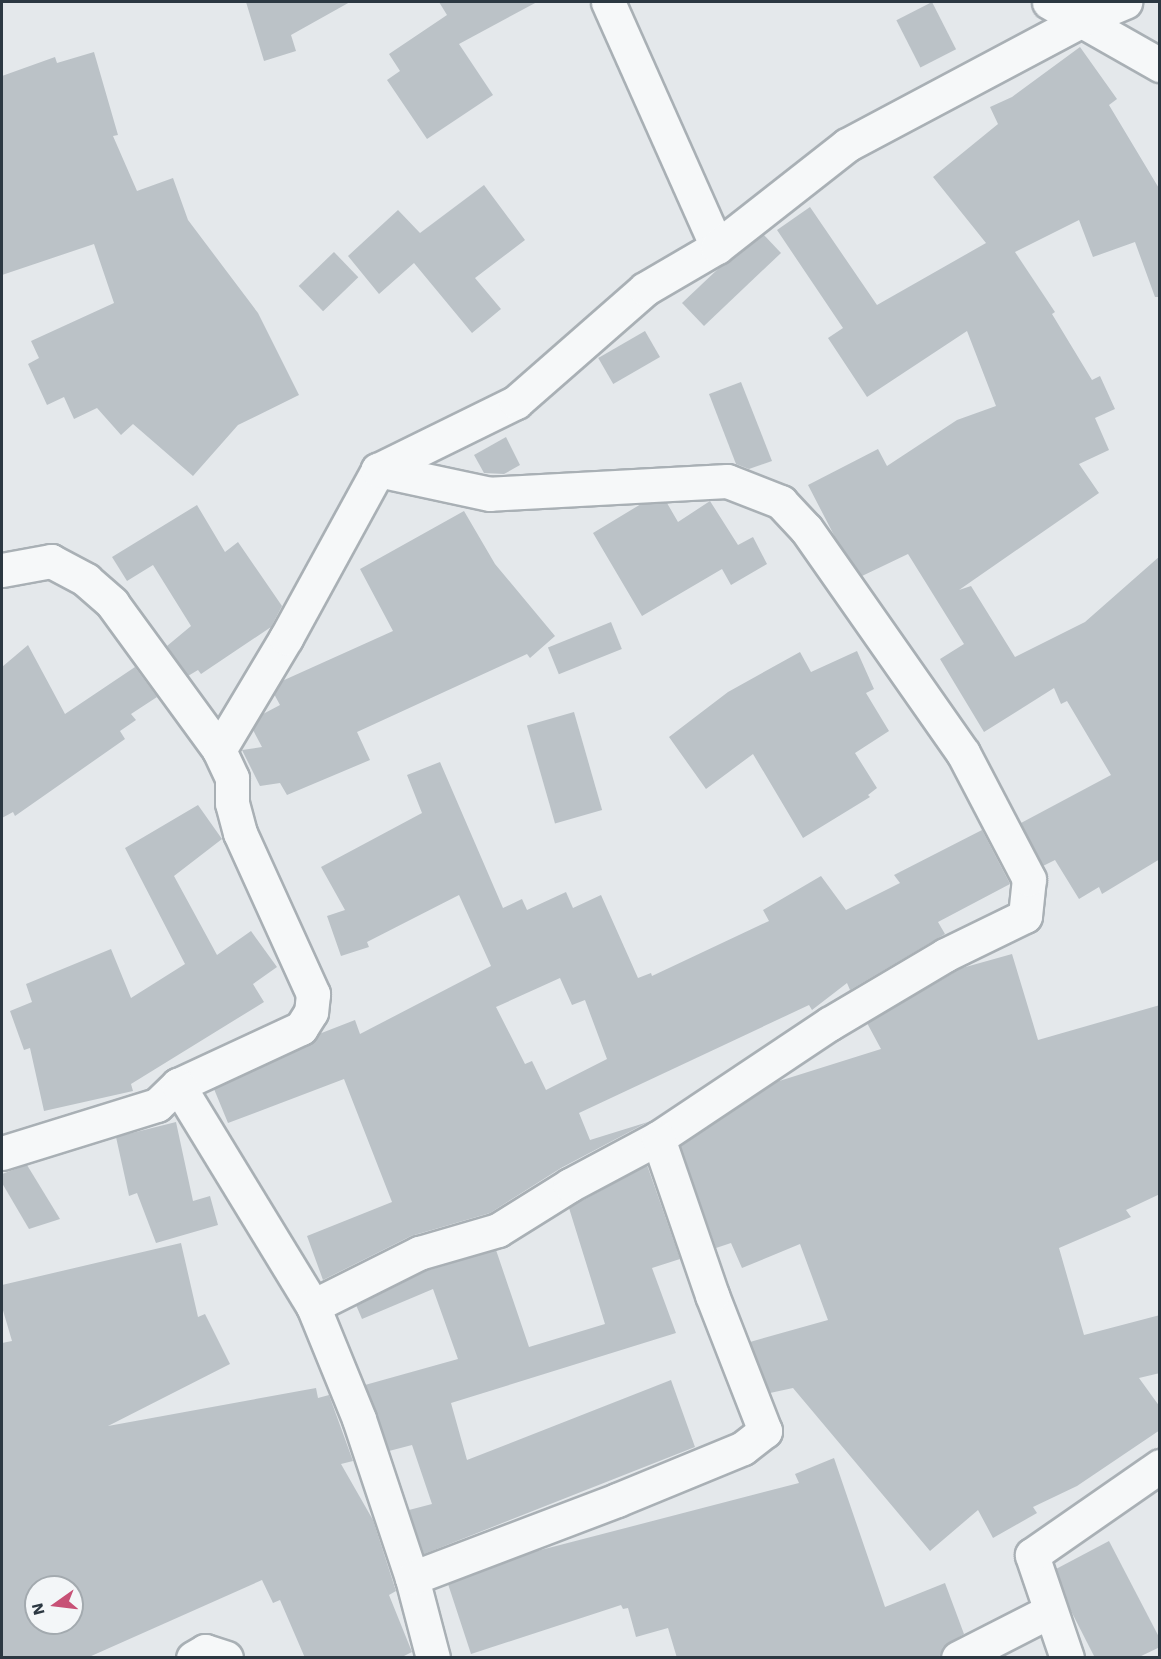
<!DOCTYPE html>
<html>
<head>
<meta charset="utf-8">
<style>
	body { margin:0 }
	#map { position:relative; width:1161px; height:1659px; overflow:hidden; background:#e4e8eb; font-family:"Work Sans",sans-serif }
	div>[style] { position:absolute }
	[style*='--x'] { left:calc(var(--x)*1px); top:calc(var(--y)*1px); width:calc(var(--w)*1px); rotate:calc(var(--a)*1deg) }
	.building>* { inset:0; background:#bbc2c7; transform-origin:0 0 }
	.roads { filter:drop-shadow(2px 0 #a9b0b5) drop-shadow(-2px 0 #a9b0b5) drop-shadow(0 2px #a9b0b5) drop-shadow(0 -2px #a9b0b5) }
	.minor>* { height:33px; margin:-16.5px; padding:0 16.5px; transform-origin:16.5px; border-radius:16.5px; background:#f6f8f9 }
	span { translate:-50% -50%; white-space:nowrap; text-align:center; line-height:1.15; -webkit-text-stroke:4.5px #f3f6f8; paint-order:stroke }
	.frame { position:absolute; inset:0; border:3px solid #2c3842; pointer-events:none }
	.north { position:absolute; left:24px; top:1575px; width:60px; height:60px; box-sizing:border-box; background:#f3f6f8; border:2px solid #a3aaaf; border-radius:50%; rotate:256deg; font-size:16px; font-weight:700; line-height:24px; text-align:center; color:#2c3842 }
	.north::after { content:''; display:block; margin:auto; width:21px; height:27px; background:#c75176; clip-path:polygon(50% 0,100% 100%,50% 72%,0 100%) }
</style>
</head>
<body>
<div id="map">
	<div class="building">
		<div style="clip-path:polygon(246px 2px,350px 2px,291px 35px,296px 51px,264px 61px)"></div>
		<div style="clip-path:polygon(439px 2px,537px 2px,459px 44px,493px 95px,427px 139px,387px 80px,400px 71px,389px 54px,447px 15px)"></div>
		<div style="left:932px;top:2px;width:53px;height:40px;rotate:63deg"></div>
		<div style="clip-path:polygon(1080px 47px,1117px 99px,1109px 105px,1160px 190px,1160px 297px,1155px 297px,1135px 242px,1093px 257px,1079px 220px,1015px 252px,1055px 312px,1052px 314px,1092px 380px,1100px 376px,1115px 409px,1095px 418px,1109px 450px,1079px 464px,1099px 493px,959px 590px,971px 586px,1015px 657px,1085px 622px,1160px 556px,1160px 859px,1102px 894px,1099px 887px,1079px 899px,1055px 860px,1043px 866px,1021px 823px,1111px 775px,1067px 701px,1061px 704px,1054px 688px,984px 732px,940px 659px,964px 644px,908px 554px,862px 576px,836px 539px,808px 485px,878px 449px,887px 466px,957px 420px,996px 406px,967px 331px,867px 397px,828px 338px,843px 328px,777px 230px,810px 207px,877px 305px,986px 243px,933px 177px,998px 124px,990px 107px,1012px 97px)"></div>
		<div style="clip-path:polygon(94px 52px,118px 135px,113px 136px,137px 191px,173px 178px,188px 220px,258px 313px,299px 395px,238px 425px,193px 476px,133px 424px,121px 435px,97px 408px,74px 419px,64px 397px,47px 405px,28px 364px,39px 358px,31px 341px,114px 303px,94px 244px,2px 275px,2px 76px,55px 57px,57px 63px)"></div>
		<div style="clip-path:polygon(484px 185px,525px 240px,475px 278px,501px 309px,472px 333px,414px 263px,379px 294px,348px 256px,398px 210px,420px 233px)"></div>
		<div style="clip-path:polygon(763px 234px,781px 253px,704px 326px,682px 303px,719px 268px)"></div>
		<div style="left:334px;top:252px;width:35px;height:49px;rotate:46deg"></div>
		<div style="left:645px;top:331px;width:30px;height:54px;rotate:60deg"></div>
		<div style="clip-path:polygon(741px 382px,772px 461px,749px 469px,736px 464px,709px 394px)"></div>
		<div style="clip-path:polygon(506px 437px,520px 465px,504px 474px,484px 473px,474px 455px)"></div>
		<div style="clip-path:polygon(710px 501px,738px 545px,753px 537px,767px 564px,731px 585px,722px 569px,642px 616px,593px 533px,641px 504px,667px 503px,678px 522px)"></div>
		<div style="clip-path:polygon(197px 505px,225px 552px,238px 542px,282px 606px,271px 627px,201px 674px,198px 670px,188px 676px,167px 646px,191px 626px,153px 565px,127px 581px,112px 557px)"></div>
		<div style="clip-path:polygon(464px 511px,495px 564px,555px 636px,530px 658px,527px 654px,357px 732px,370px 760px,287px 795px,280px 783px,260px 786px,242px 750px,262px 747px,253px 730px,263px 714px,280px 705px,274px 694px,282px 681px,393px 631px,360px 569px)"></div>
		<div style="left:611px;top:622px;width:29px;height:68px;rotate:68deg"></div>
		<div style="clip-path:polygon(28px 645px,65px 714px,135px 667px,157px 697px,131px 714px,136px 720px,120px 731px,125px 739px,15px 816px,13px 812px,2px 818px,2px 667px)"></div>
		<div style="clip-path:polygon(857px 651px,874px 689px,866px 693px,889px 731px,855px 753px,877px 788px,868px 795px,870px 797px,803px 838px,753px 754px,706px 789px,669px 737px,728px 692px,800px 652px,811px 672px)"></div>
		<div style="left:574px;top:712px;width:102px;height:49px;rotate:74deg"></div>
		<div style="clip-path:polygon(evenodd,440px 762px,503px 908px,522px 899px,527px 910px,566px 892px,573px 908px,601px 895px,638px 978px,651px 973px,652px 976px,769px 921px,763px 910px,821px 876px,846px 910px,900px 883px,894px 875px,982px 830px,1010px 884px,938px 922px,945px 934px,850px 990px,847px 983px,812px 1010px,809px 1005px,579px 1113px,590px 1140px,648px 1122px,561px 1168px,490px 1213px,411px 1236px,323px 1280px,307px 1236px,392px 1202px,344px 1079px,228px 1123px,214px 1089px,309px 1045px,319px 1034px,355px 1020px,360px 1034px,491px 966px,459px 895px,367px 942px,369px 947px,341px 956px,327px 916px,345px 910px,321px 867px,422px 813px,407px 775px,440px 762px,560px 978px,572px 1005px,585px 1000px,607px 1059px,546px 1090px,532px 1061px,525px 1064px,496px 1007px,560px 978px)"></div>
		<div style="clip-path:polygon(198px 805px,222px 839px,174px 876px,217px 955px,251px 931px,277px 967px,253px 984px,264px 1002px,131px 1084px,133px 1091px,44px 1111px,30px 1048px,24px 1050px,10px 1011px,32px 1002px,26px 984px,111px 949px,131px 998px,185px 964px,125px 848px)"></div>
		<div style="clip-path:polygon(1012px 954px,1038px 1040px,1160px 1005px,1160px 1194px,1126px 1210px,1131px 1217px,1059px 1248px,1084px 1335px,1160px 1315px,1160px 1373px,1139px 1378px,1160px 1407px,1160px 1430px,1077px 1486px,1033px 1507px,1037px 1513px,993px 1538px,978px 1510px,930px 1551px,793px 1388px,770px 1393px,750px 1342px,828px 1320px,800px 1244px,742px 1268px,731px 1243px,716px 1248px,680px 1146px,776px 1082px,881px 1049px,867px 1023px,962px 968px)"></div>
		<div style="clip-path:polygon(176px 1122px,193px 1201px,210px 1196px,218px 1225px,156px 1243px,137px 1193px,129px 1196px,116px 1137px)"></div>
		<div style="clip-path:polygon(27px 1165px,60px 1219px,29px 1229px,2px 1183px,2px 1174px)"></div>
		<div style="clip-path:polygon(647px 1165px,680px 1259px,652px 1268px,676px 1333px,451px 1403px,467px 1460px,671px 1380px,695px 1447px,424px 1554px,409px 1510px,432px 1504px,412px 1445px,389px 1451px,365px 1385px,458px 1359px,433px 1289px,362px 1319px,356px 1305px,426px 1271px,496px 1250px,529px 1347px,605px 1324px,569px 1208px)"></div>
		<div style="clip-path:polygon(evenodd,181px 1243px,198px 1317px,205px 1314px,230px 1364px,108px 1426px,316px 1388px,318px 1398px,329px 1395px,353px 1461px,341px 1464px,373px 1520px,396px 1591px,389px 1595px,412px 1652px,400px 1658px,305px 1658px,280px 1600px,273px 1603px,262px 1580px,89px 1657px,2px 1658px,2px 1343px,12px 1341px,2px 1307px,2px 1285px,181px 1243px,36px 1587px,72px 1587px,72px 1623px,36px 1623px,36px 1587px)"></div>
		<div style="clip-path:polygon(834px 1458px,885px 1607px,945px 1583px,964px 1634px,943px 1647px,939px 1658px,677px 1658px,668px 1628px,636px 1637px,628px 1608px,623px 1609px,621px 1605px,471px 1654px,448px 1584px,533px 1552px,799px 1483px,795px 1474px)"></div>
		<div style="clip-path:polygon(1109px 1541px,1160px 1639px,1160px 1647px,1137px 1658px,1095px 1658px,1069px 1607px,1056px 1569px)"></div>
	</div>
	<div class="roads">
		<div class="minor">
			<div style="--x:608;--y:2;--w:268;--a:66"></div>
			<div style="--x:1049;--y:2;--w:128;--a:29.6"></div>
			<div style="--x:2;--y:570;--w:50;--a:-10.4"></div>
			<div style="--x:51;--y:561;--w:40;--a:28"></div>
			<div style="--x:86;--y:580;--w:35;--a:41"></div>
			<div style="--x:112;--y:603;--w:182;--a:53.9"></div>
			<div style="--x:219;--y:750;--w:31;--a:65"></div>
			<div style="--x:232;--y:778;--w:25;--a:90"></div>
			<div style="--x:232;--y:803;--w:31;--a:75"></div>
			<div style="--x:240;--y:833;--w:177;--a:65.6"></div>
			<div style="--x:313;--y:994;--w:18;--a:96"></div>
			<div style="--x:311;--y:1012;--w:19;--a:122"></div>
			<div style="--x:301;--y:1028;--w:136;--a:155.1"></div>
			<div style="--x:219;--y:750;--w:131;--a:-59.1"></div>
			<div style="--x:286;--y:638;--w:192;--a:-61.3"></div>
			<div style="--x:378;--y:470;--w:154;--a:-26.2"></div>
			<div style="--x:516;--y:402;--w:171;--a:-41.2"></div>
			<div style="--x:645;--y:289;--w:83;--a:-30.3"></div>
			<div style="--x:717;--y:247;--w:165;--a:-38.1"></div>
			<div style="--x:847;--y:145;--w:266;--a:-28"></div>
			<div style="--x:1082;--y:20;--w:47;--a:-22.7"></div>
			<div style="--x:2;--y:1153;--w:162;--a:-17.2"></div>
			<div style="--x:157;--y:1105;--w:29;--a:-44"></div>
			<div style="--x:178;--y:1085;--w:259;--a:58.6"></div>
			<div style="--x:313;--y:1306;--w:122;--a:67.8"></div>
			<div style="--x:359;--y:1419;--w:168;--a:71.6"></div>
			<div style="--x:412;--y:1578;--w:83;--a:75.3"></div>
			<div style="--x:313;--y:1306;--w:119;--a:-26.6"></div>
			<div style="--x:419;--y:1253;--w:82;--a:-16.2"></div>
			<div style="--x:498;--y:1230;--w:85;--a:-32"></div>
			<div style="--x:570;--y:1185;--w:100;--a:-28.1"></div>
			<div style="--x:658;--y:1138;--w:206;--a:-33.7"></div>
			<div style="--x:829;--y:1024;--w:135;--a:-30.7"></div>
			<div style="--x:945;--y:955;--w:89;--a:-26"></div>
			<div style="--x:1025;--y:916;--w:37;--a:-84"></div>
			<div style="--x:1029;--y:879;--w:142;--a:-117.6"></div>
			<div style="--x:963;--y:753;--w:274;--a:-125"></div>
			<div style="--x:806;--y:529;--w:37;--a:-133"></div>
			<div style="--x:781;--y:502;--w:58;--a:-158.7"></div>
			<div style="--x:727;--y:481;--w:237;--a:176.9"></div>
			<div style="--x:490;--y:494;--w:115;--a:-167.9"></div>
			<div style="--x:412;--y:1578;--w:219;--a:-20.8"></div>
			<div style="--x:617;--y:1500;--w:136;--a:-22.4"></div>
			<div style="--x:743;--y:1448;--w:28;--a:-38"></div>
			<div style="--x:765;--y:1431;--w:146;--a:-111.3"></div>
			<div style="--x:712;--y:1295;--w:166;--a:-109"></div>
			<div style="--x:193;--y:1658;--w:14;--a:-30"></div>
			<div style="--x:205;--y:1651;--w:22;--a:18"></div>
			<div style="--x:958;--y:1658;--w:103;--a:-27.1"></div>
			<div style="--x:1067;--y:1658;--w:109;--a:-108.8"></div>
			<div style="--x:1032;--y:1555;--w:156;--a:-34.8"></div>
		</div>
	</div>
	<div class="frame"></div>
	<div class="north">N</div>
</div>
</body>
</html>
